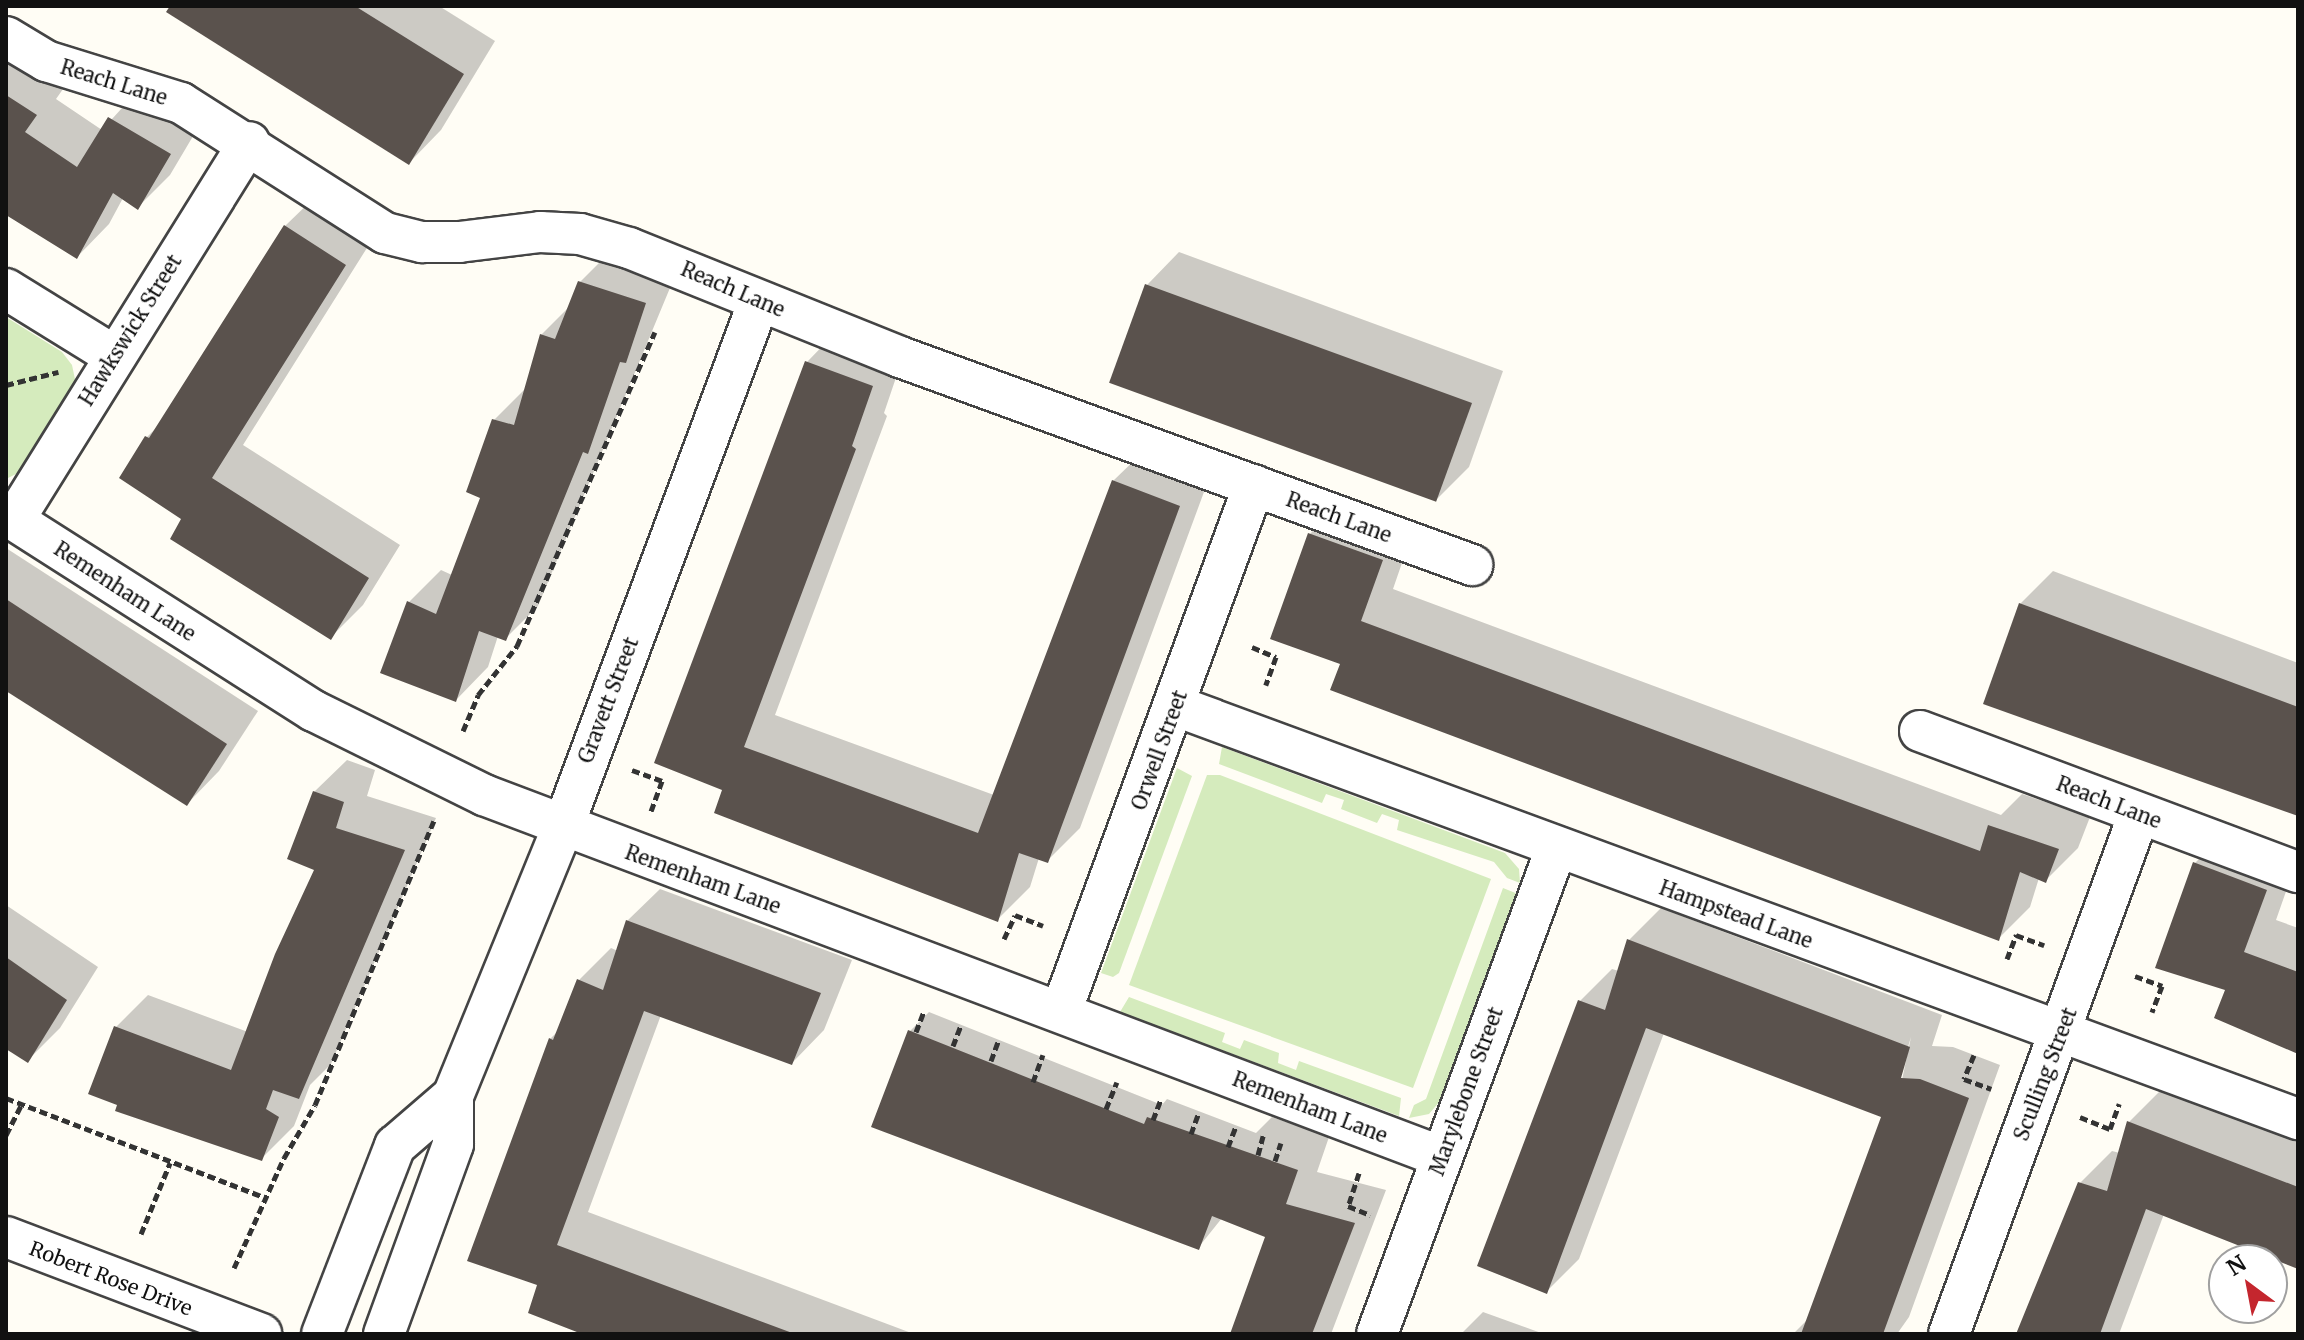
<!DOCTYPE html>
<html>
<head>
<meta charset="utf-8">
<style>
	body { margin:0 }
	#map { position:relative; width:2304px; height:1340px; overflow:hidden; background:#fffdf5; font-family:Merriweather,serif }
	div>[style] { position:absolute }
	[style*='--x'] { left:calc(var(--x)*1px); top:calc(var(--y)*1px); width:calc(var(--w)*1px); rotate:calc(var(--a)*1deg) }
	.green>* { inset:0; background:#d5ebbd }
	.shadow>* { inset:0; background:#0003 }
	.building>* { inset:0; background:#5a524d; transform-origin:0 0 }
	.path>* { height:5px; margin-top:-2.5px; transform-origin:0; background:repeating-linear-gradient(90deg,#333 0 8px,transparent 0 12px) }
	.roads { filter:drop-shadow(2px 0 #444) drop-shadow(-2px 0 #444) drop-shadow(0 2px #444) drop-shadow(0 -2px #444) }
	.minor>* { height:40px; margin:-20px; padding:0 20px; transform-origin:20px; border-radius:20px; background:#fff }
	span { translate:-50% -50%; white-space:nowrap; text-align:center; line-height:1.15; -webkit-text-stroke:8px #fff; paint-order:stroke }
	.street-label { font-size:20px; color:#111 }
	.frame { position:absolute; inset:0; border:8px solid #111; pointer-events:none }
	.north { position:absolute; left:2208px; top:1244px; width:80px; height:80px; box-sizing:border-box; background:#fff; border:2px solid #a0a0a0; border-radius:50%; rotate:328deg; font-size:22px; font-weight:700; line-height:32px; text-align:center; color:#111 }
	.north::after { content:''; display:block; margin:auto; width:28px; height:36px; background:#c4262e; clip-path:polygon(50% 0,100% 100%,50% 72%,0 100%) }
</style>
</head>
<body>
<div id="map">
	<div class="green">
		<div style="clip-path:polygon(6px 317px,62px 352px,72px 365px,76px 384px,18px 473px,6px 479px)"></div>
		<div style="clip-path:polygon(1222px 747px,1505px 853px,1519px 869px,1520px 883px,1507px 878px,1494px 862px,1397px 830px,1399px 820px,1382px 814px,1377px 823px,1341px 809px,1344px 800px,1326px 794px,1322px 803px,1219px 764px)"></div>
		<div style="clip-path:polygon(1177px 768px,1192px 776px,1119px 973px,1113px 977px,1101px 973px)"></div>
		<div style="clip-path:polygon(1207px 775px,1220px 775px,1491px 879px,1413px 1088px,1129px 985px)"></div>
		<div style="clip-path:polygon(1503px 888px,1518px 894px,1440px 1101px,1429px 1114px,1409px 1118px,1414px 1105px,1426px 1099px)"></div>
		<div style="clip-path:polygon(1129px 997px,1225px 1033px,1222px 1042px,1240px 1049px,1244px 1040px,1279px 1053px,1278px 1063px,1296px 1070px,1299px 1061px,1401px 1098px,1399px 1116px,1120px 1012px)"></div>
	</div>
	<div class="shadow">
		<div style="clip-path:polygon(172px 6px,439px 6px,495px 41px,441px 130px,409px 163px)"></div>
		<div style="clip-path:polygon(6px 42px,68px 82px,56px 99px,102px 130px,142px 86px,202px 121px,170px 175px,138px 207px,123px 198px,109px 224px,77px 257px,6px 211px)"></div>
		<div style="clip-path:polygon(318px 194px,377px 232px,243px 445px,400px 545px,363px 605px,330px 638px,184px 519px,147px 437px,162px 422px,285px 226px)"></div>
		<div style="clip-path:polygon(612px 250px,677px 271px,538px 606px,506px 638px,498px 636px,488px 667px,456px 700px,409px 602px,441px 570px,452px 575px,482px 497px,494px 420px,527px 387px,541px 335px,570px 306px,580px 282px)"></div>
		<div style="clip-path:polygon(1179px 252px,1503px 371px,1469px 467px,1436px 500px,1147px 285px)"></div>
		<div style="clip-path:polygon(839px 329px,904px 354px,884px 413px,887px 416px,775px 715px,994px 795px,1113px 481px,1146px 449px,1211px 473px,1080px 828px,1047px 861px,1039px 858px,1030px 887px,997px 920px,725px 789px,807px 362px)"></div>
		<div style="clip-path:polygon(1342px 501px,1414px 528px,1393px 589px,2001px 815px,2022px 794px,2090px 817px,2078px 848px,2046px 880px,2039px 878px,2030px 907px,1998px 939px,1333px 689px,1343px 663px,1272px 638px,1310px 534px)"></div>
		<div style="clip-path:polygon(6px 548px,258px 711px,219px 771px,187px 804px,6px 688px)"></div>
		<div style="clip-path:polygon(2053px 571px,2298px 663px,2298px 814px,2020px 604px)"></div>
		<div style="clip-path:polygon(347px 760px,375px 770px,367px 796px,436px 818px,331px 1064px,310px 1085px,294px 1126px,262px 1158px,115px 1028px,148px 995px,248px 1032px,317px 869px,314px 792px)"></div>
		<div style="clip-path:polygon(2227px 831px,2298px 857px,2276px 920px,2298px 928px,2298px 1048px,2228px 989px,2195px 863px)"></div>
		<div style="clip-path:polygon(660px 889px,852px 960px,824px 1030px,792px 1063px,661px 1015px,588px 1212px,914px 1334px,588px 1334px,540px 1284px,469px 1259px,550px 1039px,559px 1030px,578px 981px,611px 948px,618px 951px,627px 921px)"></div>
		<div style="clip-path:polygon(6px 905px,98px 967px,60px 1028px,28px 1060px,6px 1046px)"></div>
		<div style="clip-path:polygon(evenodd,1661px 908px,1942px 1015px,1932px 1046px,1953px 1047px,2000px 1065px,1909px 1317px,1897px 1334px,1793px 1334px,1808px 1319px,1883px 1115px,1664px 1033px,1579px 1259px,1546px 1292px,1580px 1001px,1612px 969px,1619px 971px,1629px 940px,1661px 908px,1911px 1037px,1902px 1080px,1898px 1080px,1911px 1037px)"></div>
		<div style="clip-path:polygon(929px 1012px,1162px 1105px,1167px 1099px,1256px 1133px,1272px 1117px,1329px 1137px,1317px 1172px,1386px 1190px,1331px 1334px,1232px 1334px,1268px 1236px,1222px 1218px,1198px 1248px,874px 1125px,910px 1031px)"></div>
		<div style="clip-path:polygon(2161px 1090px,2298px 1142px,2298px 1267px,2164px 1214px,2119px 1334px,2020px 1334px,2080px 1183px,2112px 1151px,2120px 1153px,2129px 1122px)"></div>
		<div style="clip-path:polygon(1483px 1312px,1544px 1334px,1461px 1334px)"></div>
	</div>
	<div class="building">
		<div style="clip-path:polygon(170px 6px,355px 6px,464px 74px,409px 165px,166px 12px)"></div>
		<div style="clip-path:polygon(6px 95px,37px 115px,25px 132px,77px 167px,108px 117px,171px 154px,138px 210px,113px 193px,77px 259px,6px 215px)"></div>
		<div style="clip-path:polygon(284px 225px,346px 265px,212px 478px,369px 578px,331px 640px,170px 539px,181px 519px,119px 478px,145px 436px,149px 438px)"></div>
		<div style="clip-path:polygon(578px 281px,646px 303px,626px 363px,620px 362px,588px 454px,583px 452px,506px 641px,479px 631px,456px 702px,380px 673px,407px 601px,436px 614px,480px 498px,466px 492px,492px 419px,514px 425px,540px 334px,555px 339px)"></div>
		<div style="left:1145px;top:284px;width:348px;height:105px;rotate:20deg"></div>
		<div style="clip-path:polygon(805px 361px,873px 386px,852px 446px,856px 449px,744px 747px,978px 833px,1112px 480px,1180px 506px,1048px 863px,1019px 853px,998px 922px,714px 813px,722px 790px,654px 763px)"></div>
		<div style="clip-path:polygon(1308px 533px,1383px 560px,1361px 621px,1980px 851px,1988px 825px,2059px 849px,2046px 883px,2020px 872px,1999px 941px,1330px 690px,1340px 664px,1270px 639px)"></div>
		<div style="clip-path:polygon(6px 599px,227px 744px,187px 806px,6px 691px)"></div>
		<div style="clip-path:polygon(2019px 603px,2298px 707px,2298px 816px,1983px 704px)"></div>
		<div style="clip-path:polygon(313px 791px,344px 802px,336px 828px,405px 850px,299px 1099px,273px 1090px,266px 1109px,279px 1117px,262px 1161px,115px 1111px,117px 1105px,88px 1094px,114px 1026px,231px 1070px,275px 954px,314px 870px,287px 859px)"></div>
		<div style="clip-path:polygon(2193px 862px,2267px 890px,2244px 952px,2298px 972px,2298px 1054px,2214px 1018px,2225px 990px,2155px 968px)"></div>
		<div style="clip-path:polygon(626px 920px,821px 993px,792px 1065px,644px 1011px,557px 1245px,795px 1334px,582px 1334px,528px 1313px,537px 1285px,467px 1261px,549px 1038px,553px 1040px,577px 979px,603px 990px)"></div>
		<div style="clip-path:polygon(1627px 939px,1910px 1047px,1901px 1078px,1920px 1079px,1969px 1098px,1883px 1334px,1801px 1334px,1881px 1117px,1646px 1028px,1547px 1294px,1477px 1266px,1578px 1000px,1605px 1010px)"></div>
		<div style="clip-path:polygon(6px 957px,67px 1000px,28px 1063px,6px 1049px)"></div>
		<div style="clip-path:polygon(908px 1030px,1144px 1124px,1147px 1117px,1298px 1170px,1286px 1204px,1355px 1223px,1312px 1334px,1230px 1334px,1265px 1237px,1212px 1216px,1199px 1250px,871px 1127px)"></div>
		<div style="clip-path:polygon(2127px 1121px,2298px 1187px,2298px 1269px,2146px 1209px,2100px 1334px,2016px 1334px,2078px 1182px,2107px 1191px)"></div>
	</div>
	<div class="path">
		<div style="--x:6;--y:385;--w:54;--a:-14"></div>
		<div style="--x:1252;--y:647;--w:26;--a:23"></div>
		<div style="--x:1276;--y:657;--w:30;--a:110"></div>
		<div style="--x:463;--y:731;--w:39;--a:-67"></div>
		<div style="--x:478;--y:695;--w:63;--a:-51.5"></div>
		<div style="--x:517;--y:646;--w:343;--a:-66.3"></div>
		<div style="--x:632;--y:770;--w:32;--a:20"></div>
		<div style="--x:662;--y:781;--w:32;--a:110"></div>
		<div style="--x:1004;--y:939;--w:26;--a:-65"></div>
		<div style="--x:1015;--y:915;--w:30;--a:21"></div>
		<div style="--x:2007;--y:959;--w:26;--a:-69"></div>
		<div style="--x:2016;--y:935;--w:30;--a:20"></div>
		<div style="--x:2135;--y:976;--w:29;--a:20"></div>
		<div style="--x:2162;--y:986;--w:28;--a:111"></div>
		<div style="--x:916;--y:1032;--w:22;--a:-69"></div>
		<div style="--x:953;--y:1046;--w:22;--a:-69"></div>
		<div style="--x:1974;--y:1055;--w:26;--a:113"></div>
		<div style="--x:1964;--y:1079;--w:29;--a:20"></div>
		<div style="--x:991;--y:1061;--w:23;--a:-70"></div>
		<div style="--x:1033;--y:1082;--w:29;--a:-70"></div>
		<div style="--x:6;--y:1098;--w:279;--a:21"></div>
		<div style="--x:1106;--y:1109;--w:29;--a:-68"></div>
		<div style="--x:2080;--y:1117;--w:32;--a:22"></div>
		<div style="--x:2110;--y:1129;--w:27;--a:-70"></div>
		<div style="--x:1153;--y:1120;--w:22;--a:-69"></div>
		<div style="--x:1191;--y:1134;--w:23;--a:-70"></div>
		<div style="--x:6;--y:1135;--w:33;--a:-63"></div>
		<div style="--x:1228;--y:1147;--w:22;--a:-69"></div>
		<div style="--x:1258;--y:1155;--w:20;--a:-75"></div>
		<div style="--x:1275;--y:1161;--w:19;--a:-72"></div>
		<div style="--x:1359;--y:1173;--w:35;--a:108"></div>
		<div style="--x:1348;--y:1206;--w:24;--a:22"></div>
		<div style="--x:141;--y:1234;--w:77;--a:-67.8"></div>
		<div style="--x:234;--y:1268;--w:121;--a:-65.6"></div>
		<div style="--x:284;--y:1158;--w:61;--a:-59.7"></div>
		<div style="--x:315;--y:1105;--w:308;--a:-67.3"></div>
	</div>
	<div class="roads">
		<div class="minor">
			<div style="--x:6;--y:37;--w:47;--a:31"></div>
			<div style="--x:46;--y:61;--w:141;--a:17.3"></div>
			<div style="--x:181;--y:103;--w:242;--a:32.5"></div>
			<div style="--x:385;--y:233;--w:38;--a:14"></div>
			<div style="--x:422;--y:242;--w:37;--a:0"></div>
			<div style="--x:459;--y:242;--w:82;--a:-7"></div>
			<div style="--x:540;--y:232;--w:40;--a:2.9"></div>
			<div style="--x:580;--y:234;--w:51;--a:15.9"></div>
			<div style="--x:629;--y:248;--w:292;--a:21.9"></div>
			<div style="--x:900;--y:357;--w:609;--a:19.98"></div>
			<div style="--x:6;--y:289;--w:126;--a:31.7"></div>
			<div style="--x:6;--y:515;--w:365;--a:32.5"></div>
			<div style="--x:314;--y:711;--w:190;--a:26.3"></div>
			<div style="--x:484;--y:795;--w:1024;--a:20.7"></div>
			<div style="--x:14;--y:520;--w:445;--a:-58.1"></div>
			<div style="--x:1176;--y:706;--w:1196;--a:20.21"></div>
			<div style="--x:1920;--y:731;--w:403;--a:20.5"></div>
			<div style="--x:1061;--y:1012;--w:561;--a:-69.89"></div>
			<div style="--x:6;--y:1237;--w:273;--a:20.8"></div>
			<div style="--x:322;--y:1334;--w:202;--a:-68.8"></div>
			<div style="--x:395;--y:1146;--w:77;--a:-40.8"></div>
			<div style="--x:384;--y:1334;--w:202;--a:-70"></div>
			<div style="--x:453;--y:1144;--w:48;--a:-90"></div>
			<div style="--x:453;--y:1096;--w:291;--a:-67.8"></div>
			<div style="--x:563;--y:827;--w:561;--a:-69.56"></div>
			<div style="--x:1377;--y:1334;--w:517;--a:-69.74"></div>
			<div style="--x:1949;--y:1334;--w:554;--a:-69.93"></div>
		</div>
	</div>
	<div class="street-label">
		<span style="left:114px;top:82px;rotate:17deg">Reach Lane</span>
		<span style="left:733px;top:289px;rotate:23deg">Reach Lane</span>
		<span style="left:130px;top:330px;rotate:-58deg">Hawkswick Street</span>
		<span style="left:1339px;top:517px;rotate:20deg">Reach Lane</span>
		<span style="left:125px;top:591px;rotate:33deg">Remenham Lane</span>
		<span style="left:608px;top:700px;rotate:-69deg">Gravett Street</span>
		<span style="left:1159px;top:750px;rotate:-70deg">Orwell Street</span>
		<span style="left:2109px;top:802px;rotate:21deg">Reach Lane</span>
		<span style="left:703px;top:879px;rotate:20deg">Remenham Lane</span>
		<span style="left:1736px;top:914px;rotate:20deg">Hampstead Lane</span>
		<span style="left:2045px;top:1074px;rotate:-69deg">Sculling Street</span>
		<span style="left:1466px;top:1091px;rotate:-70deg">Marylebone Street</span>
		<span style="left:1310px;top:1107px;rotate:21deg">Remenham Lane</span>
		<span style="left:111px;top:1278px;rotate:21deg">Robert Rose Drive</span>
	</div>
	<div class="frame"></div>
	<div class="north">N</div>
</div>
</body>
</html>
